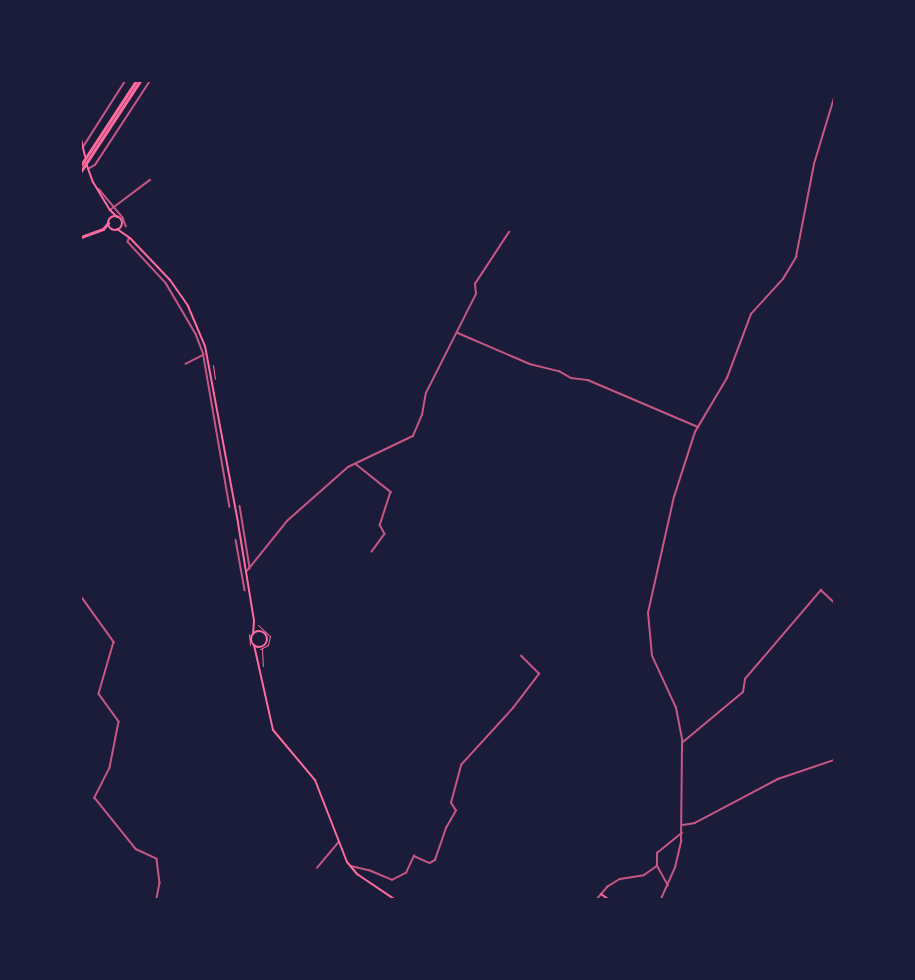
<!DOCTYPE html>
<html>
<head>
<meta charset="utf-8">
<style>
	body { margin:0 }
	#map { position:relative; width:915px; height:980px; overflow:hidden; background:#1b1b3a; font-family:"PT Sans Narrow",sans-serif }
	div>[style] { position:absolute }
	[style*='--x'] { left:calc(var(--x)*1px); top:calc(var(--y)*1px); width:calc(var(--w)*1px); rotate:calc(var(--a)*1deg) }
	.path>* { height:1px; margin:-0.5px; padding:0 0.5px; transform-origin:0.5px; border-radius:0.5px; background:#ff6b9d }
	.minor>* { height:1.5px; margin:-0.75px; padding:0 0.75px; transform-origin:0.75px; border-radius:0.75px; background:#c65784 }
	.tertiary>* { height:1.5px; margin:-0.75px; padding:0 0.75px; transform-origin:0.75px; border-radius:0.75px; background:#c65784 }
	.secondary>* { height:2px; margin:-1px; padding:0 1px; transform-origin:1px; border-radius:1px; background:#ff6b9d }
	.secondary>.ring { margin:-1px; padding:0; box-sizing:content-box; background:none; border:2px solid #ff6b9d; border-radius:50% }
	.trunk>* { height:3px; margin:-1.5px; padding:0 1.5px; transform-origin:1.5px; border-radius:1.5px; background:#ff6b9d }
	span { translate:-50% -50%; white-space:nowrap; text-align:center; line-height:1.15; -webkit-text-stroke:6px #1b1b3a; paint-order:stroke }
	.frame { position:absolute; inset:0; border:82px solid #1b1b3a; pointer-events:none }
</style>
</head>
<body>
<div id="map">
	<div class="path">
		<div style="--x:213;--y:365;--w:14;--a:82"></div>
		<div style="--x:258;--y:625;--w:16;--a:43"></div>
		<div style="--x:270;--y:636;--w:9;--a:103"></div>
		<div style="--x:268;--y:645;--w:9;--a:153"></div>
		<div style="--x:249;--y:634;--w:11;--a:85"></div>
		<div style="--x:262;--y:649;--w:17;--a:87"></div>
	</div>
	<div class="minor">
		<div style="--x:83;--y:147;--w:78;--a:-57.5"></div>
		<div style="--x:88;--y:169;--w:8;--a:-30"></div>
		<div style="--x:95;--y:165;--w:100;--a:-56.8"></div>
		<div style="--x:99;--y:189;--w:38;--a:50"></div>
		<div style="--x:123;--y:218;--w:9;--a:69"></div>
		<div style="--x:110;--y:210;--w:50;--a:-36.9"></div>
		<div style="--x:129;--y:239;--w:3;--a:108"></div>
		<div style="--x:128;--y:242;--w:56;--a:47.2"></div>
		<div style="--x:166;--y:283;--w:59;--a:59.5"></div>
		<div style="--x:196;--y:334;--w:22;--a:69"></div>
		<div style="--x:204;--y:355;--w:20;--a:153"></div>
		<div style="--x:458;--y:333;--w:78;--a:23.3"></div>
		<div style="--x:530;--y:364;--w:30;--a:14"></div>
		<div style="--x:559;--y:371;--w:14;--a:30"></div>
		<div style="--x:571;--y:378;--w:17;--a:7"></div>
		<div style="--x:588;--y:380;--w:120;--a:23.1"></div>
		<div style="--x:204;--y:357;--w:152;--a:80.2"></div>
		<div style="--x:356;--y:464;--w:45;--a:38.7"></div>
		<div style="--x:391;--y:492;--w:35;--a:108"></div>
		<div style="--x:380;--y:525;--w:10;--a:61"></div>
		<div style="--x:385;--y:534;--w:22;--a:126"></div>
		<div style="--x:240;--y:506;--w:63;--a:80.8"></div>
		<div style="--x:236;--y:540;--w:51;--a:79.8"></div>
		<div style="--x:247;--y:571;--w:64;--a:-51.3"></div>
		<div style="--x:287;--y:521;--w:81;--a:-41.5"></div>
		<div style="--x:348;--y:467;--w:72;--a:-25.5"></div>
		<div style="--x:413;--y:436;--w:23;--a:-67"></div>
		<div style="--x:422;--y:415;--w:22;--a:-80"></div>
		<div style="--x:426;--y:393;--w:111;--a:-63.2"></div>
		<div style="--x:476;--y:294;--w:10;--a:-96"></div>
		<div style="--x:475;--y:284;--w:62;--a:-56.8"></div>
		<div style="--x:81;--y:596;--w:57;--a:54.3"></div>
		<div style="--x:114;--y:642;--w:54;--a:106.1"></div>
		<div style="--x:99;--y:694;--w:34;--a:54"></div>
		<div style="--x:119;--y:722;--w:47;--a:101.1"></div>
		<div style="--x:110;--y:768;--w:34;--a:117"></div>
		<div style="--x:95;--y:798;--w:65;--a:51.2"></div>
		<div style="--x:136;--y:849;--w:23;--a:25"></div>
		<div style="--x:157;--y:859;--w:24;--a:83"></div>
		<div style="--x:160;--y:883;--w:16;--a:101"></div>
		<div style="--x:683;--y:742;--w:78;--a:-39.8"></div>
		<div style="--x:743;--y:692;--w:13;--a:-81"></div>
		<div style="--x:745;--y:679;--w:117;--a:-49.5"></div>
		<div style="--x:821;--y:590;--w:18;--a:43"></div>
		<div style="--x:683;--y:825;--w:12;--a:-9"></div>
		<div style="--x:695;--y:823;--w:94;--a:-27.9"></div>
		<div style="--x:778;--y:779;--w:59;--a:-18.7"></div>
		<div style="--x:351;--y:866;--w:18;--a:13"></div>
		<div style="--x:369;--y:870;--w:25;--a:23"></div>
		<div style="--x:392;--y:880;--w:16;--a:-27"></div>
		<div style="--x:406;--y:873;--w:19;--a:-65"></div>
		<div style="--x:414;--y:856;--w:17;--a:24"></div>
		<div style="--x:430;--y:863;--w:6;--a:-31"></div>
		<div style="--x:435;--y:860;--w:34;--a:-71"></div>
		<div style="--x:446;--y:828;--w:20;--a:-60"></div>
		<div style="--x:456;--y:811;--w:9;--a:-122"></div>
		<div style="--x:451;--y:803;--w:39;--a:-75"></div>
		<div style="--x:461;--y:765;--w:77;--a:-47.6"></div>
		<div style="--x:513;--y:708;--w:43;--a:-52.6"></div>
		<div style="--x:539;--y:674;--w:25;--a:-135"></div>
		<div style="--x:317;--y:868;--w:34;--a:-50"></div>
		<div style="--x:668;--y:886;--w:23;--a:-119"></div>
		<div style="--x:657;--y:866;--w:13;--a:-90"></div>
		<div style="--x:657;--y:853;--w:32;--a:-39"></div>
		<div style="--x:597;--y:899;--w:16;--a:-50"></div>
		<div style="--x:607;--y:887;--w:15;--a:-32"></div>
		<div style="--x:620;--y:879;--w:24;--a:-9"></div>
		<div style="--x:644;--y:875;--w:16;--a:-35"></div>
	</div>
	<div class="tertiary">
		<div style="--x:661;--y:899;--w:34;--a:-66"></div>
		<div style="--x:675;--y:868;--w:28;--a:-77"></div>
		<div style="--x:681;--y:841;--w:102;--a:-89.4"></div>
		<div style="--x:682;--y:739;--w:32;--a:-101"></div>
		<div style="--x:676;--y:708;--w:57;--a:-114.8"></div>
		<div style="--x:652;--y:656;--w:43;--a:-95.3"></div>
		<div style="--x:648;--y:613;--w:119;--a:-77.4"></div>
		<div style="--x:674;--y:497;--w:68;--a:-72.1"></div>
		<div style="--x:695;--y:432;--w:63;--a:-59.3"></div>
		<div style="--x:727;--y:378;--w:68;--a:-69.4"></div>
		<div style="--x:751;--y:314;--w:47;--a:-47.6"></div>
		<div style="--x:783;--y:279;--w:26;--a:-59"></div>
		<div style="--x:796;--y:257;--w:95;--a:-79"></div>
		<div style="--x:814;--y:164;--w:69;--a:-73.1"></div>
	</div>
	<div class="secondary">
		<div style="--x:81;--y:139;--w:18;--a:77"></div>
		<div style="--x:86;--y:163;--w:20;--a:70"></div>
		<div style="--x:93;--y:182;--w:33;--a:59"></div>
		<div style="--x:110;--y:210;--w:10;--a:45"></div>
		<div class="ring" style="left:108px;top:216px;width:12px;height:12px"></div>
		<div style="--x:117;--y:229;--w:16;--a:35"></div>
		<div style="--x:130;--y:238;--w:58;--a:46.4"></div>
		<div style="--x:170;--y:280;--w:32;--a:55"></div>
		<div style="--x:188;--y:306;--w:43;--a:67"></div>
		<div style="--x:205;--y:346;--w:180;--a:79.4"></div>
		<div style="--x:238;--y:523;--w:99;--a:80.7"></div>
		<div style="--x:254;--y:621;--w:13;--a:94"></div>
		<div class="ring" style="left:251px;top:631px;width:14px;height:14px"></div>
		<div style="--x:254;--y:645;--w:87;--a:77.4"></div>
		<div style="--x:273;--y:730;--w:65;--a:50"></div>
		<div style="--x:315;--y:780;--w:88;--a:68.7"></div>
		<div style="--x:347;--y:862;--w:16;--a:50"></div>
		<div style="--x:357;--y:874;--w:45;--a:34"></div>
		<div style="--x:601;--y:894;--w:9;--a:36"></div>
	</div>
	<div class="trunk">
		<div style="--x:81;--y:165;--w:100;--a:-56.8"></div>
		<div style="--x:81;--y:171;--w:108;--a:-56.8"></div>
		<div style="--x:81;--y:237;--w:23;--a:-20"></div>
		<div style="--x:103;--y:229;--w:8;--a:-50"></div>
	</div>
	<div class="frame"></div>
</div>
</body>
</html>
